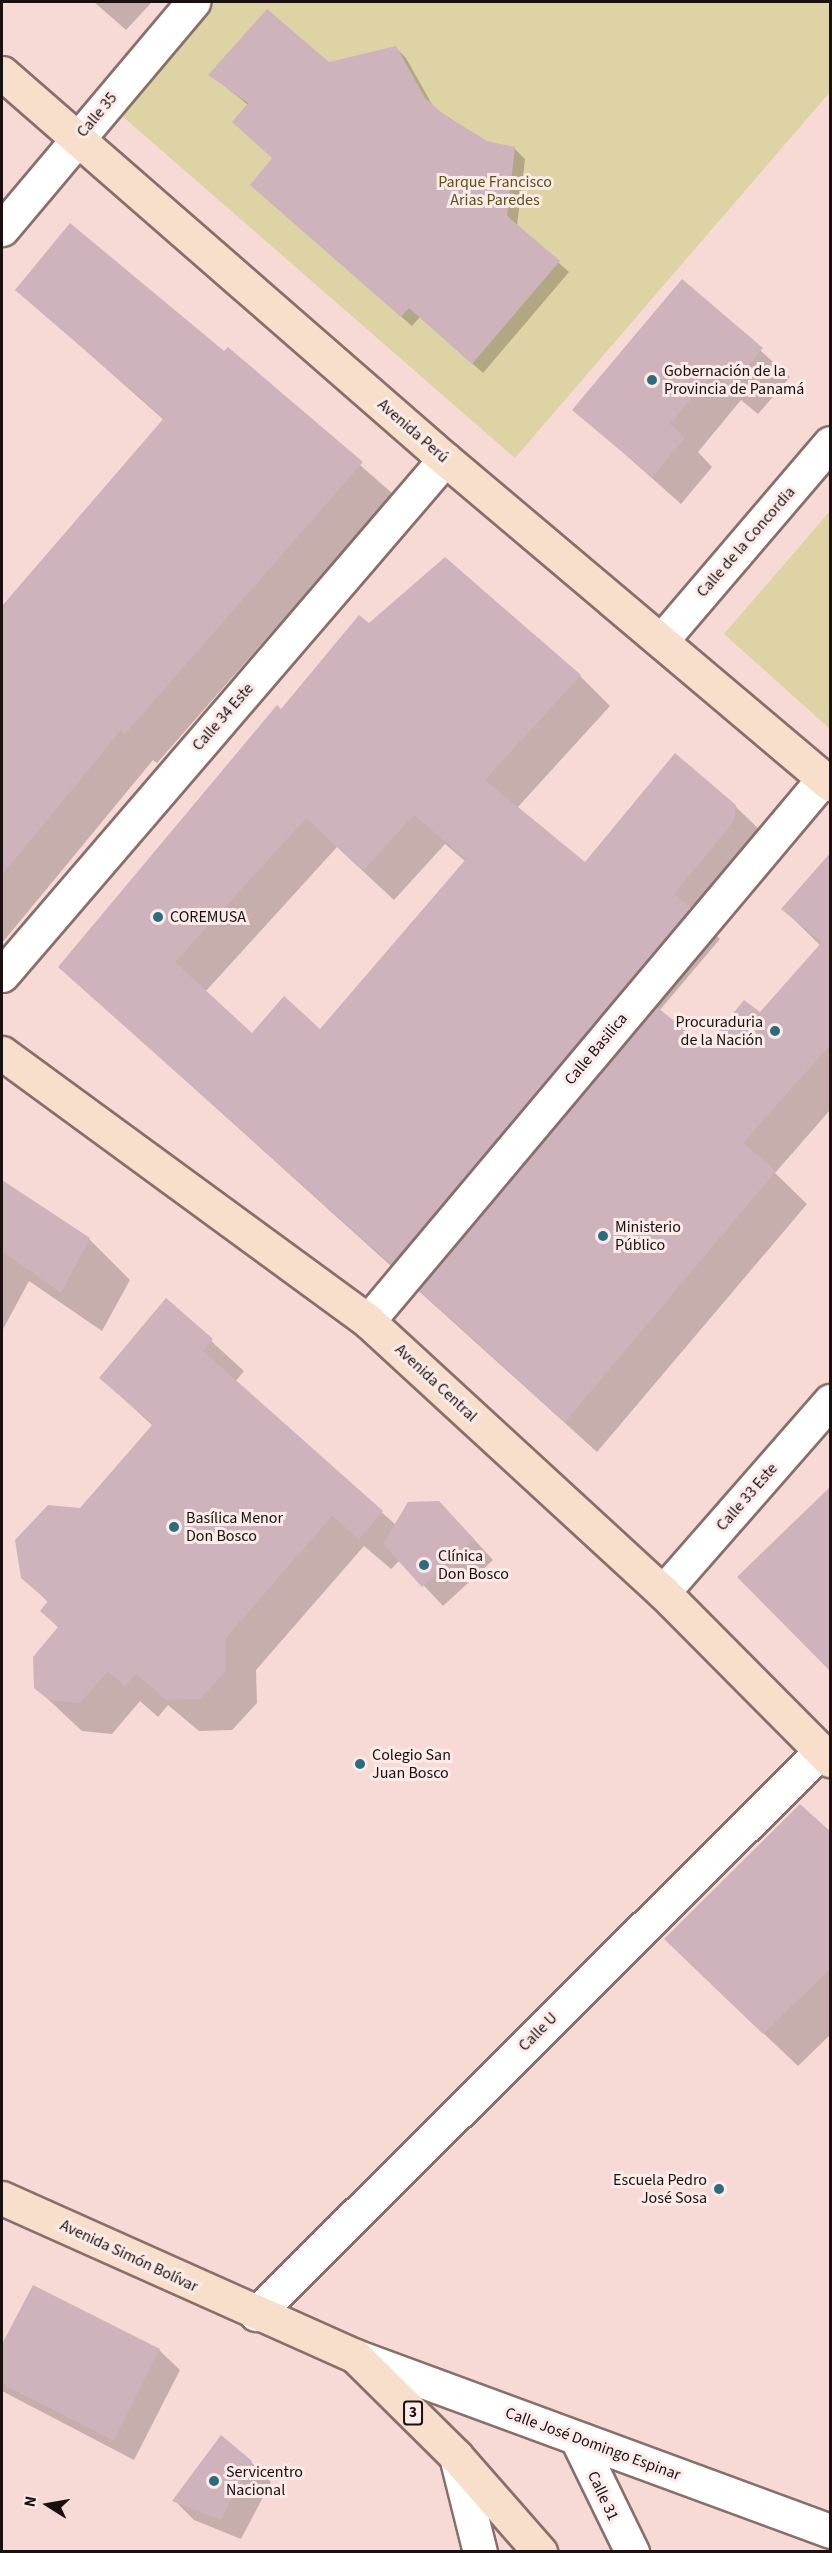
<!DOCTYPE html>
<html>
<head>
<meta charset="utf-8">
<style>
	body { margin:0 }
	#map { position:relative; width:832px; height:2553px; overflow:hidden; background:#f7dad6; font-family:"Source Sans 3",sans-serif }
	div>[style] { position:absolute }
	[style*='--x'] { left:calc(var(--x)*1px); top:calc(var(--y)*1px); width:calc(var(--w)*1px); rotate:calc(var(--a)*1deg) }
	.green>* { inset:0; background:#ded3a4 }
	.shadow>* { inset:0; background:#0003 }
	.building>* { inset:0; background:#ceb3bd }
	.roads { filter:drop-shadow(2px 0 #896f6b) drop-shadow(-2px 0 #896f6b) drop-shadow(0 2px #896f6b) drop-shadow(0 -2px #896f6b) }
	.minor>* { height:33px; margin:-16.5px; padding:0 16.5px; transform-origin:16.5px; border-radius:16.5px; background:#fff }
	.major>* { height:33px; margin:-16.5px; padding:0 16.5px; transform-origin:16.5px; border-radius:16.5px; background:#f7dfcb }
	.dots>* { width:16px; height:16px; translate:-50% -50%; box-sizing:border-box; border:3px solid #fcebe8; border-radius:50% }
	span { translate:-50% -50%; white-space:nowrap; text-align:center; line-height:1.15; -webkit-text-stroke:6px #fcebe8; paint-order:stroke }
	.shield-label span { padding:2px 4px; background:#fcebe8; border:2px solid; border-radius:4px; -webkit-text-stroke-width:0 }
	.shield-label { font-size:15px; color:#1a100f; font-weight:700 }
	.street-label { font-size:16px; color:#1a100f }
	.park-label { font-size:16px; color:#5f5114 }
	.poi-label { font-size:16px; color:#1a100f }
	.left { translate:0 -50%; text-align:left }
	.right { translate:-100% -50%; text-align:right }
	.frame { position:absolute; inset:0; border:3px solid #1a100f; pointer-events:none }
	.north { position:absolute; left:18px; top:2475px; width:60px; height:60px; -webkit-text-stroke:4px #fcebe8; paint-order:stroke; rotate:281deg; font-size:16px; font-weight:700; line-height:24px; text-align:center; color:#1a100f }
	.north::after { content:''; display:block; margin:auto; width:21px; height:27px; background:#1a100f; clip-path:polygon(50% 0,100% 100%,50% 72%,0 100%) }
</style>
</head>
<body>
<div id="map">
	<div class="green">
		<div style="clip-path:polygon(206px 2px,830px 2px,830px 92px,515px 458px,114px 109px)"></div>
		<div style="clip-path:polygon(830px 511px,830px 729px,724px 634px)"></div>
	</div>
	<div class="shadow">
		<div style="clip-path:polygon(94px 2px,152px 2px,126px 30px)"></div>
		<div style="clip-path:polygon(396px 48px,406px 58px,434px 108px,487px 142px,515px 149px,525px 159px,517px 226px,569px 272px,483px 373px,420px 317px,412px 326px,262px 195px,273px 158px,248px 105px,211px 75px,329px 64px)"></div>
		<div style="clip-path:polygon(683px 281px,790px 377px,758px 414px,741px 400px,698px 452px,712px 467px,681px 504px,575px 410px)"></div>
		<div style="clip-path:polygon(17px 290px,224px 353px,228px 349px,393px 494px,157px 763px,153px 760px,2px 943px,2px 608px,164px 420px)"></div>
		<div style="clip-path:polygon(evenodd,370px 624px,580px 676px,610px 706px,517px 808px,585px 864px,735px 806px,766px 836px,704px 923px,720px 939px,659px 1011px,707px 1050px,760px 1014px,821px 946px,783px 909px,830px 854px,830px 1110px,775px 1173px,807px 1204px,597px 1452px,60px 967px,281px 711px,370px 624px,445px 844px,465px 861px,320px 1031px,252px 1035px,205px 992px,337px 847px,394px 900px,445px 844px)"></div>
		<div style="clip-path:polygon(2px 1182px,89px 1239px,130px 1280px,102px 1331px,29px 1281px,2px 1331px)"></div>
		<div style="clip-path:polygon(166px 1300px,244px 1371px,235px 1382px,396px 1525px,459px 1523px,493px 1560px,443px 1606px,400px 1560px,391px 1569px,364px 1546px,256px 1670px,257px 1703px,232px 1730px,199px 1731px,168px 1705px,158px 1717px,140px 1701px,112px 1734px,82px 1731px,35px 1687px,59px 1628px,42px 1611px,49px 1603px,22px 1577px,153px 1426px,101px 1378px)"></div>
		<div style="clip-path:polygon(830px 1834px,830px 2035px,798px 2066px,700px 1973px)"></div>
		<div style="clip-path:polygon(34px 2287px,159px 2350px,180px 2370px,134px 2460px,2px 2391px,2px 2347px)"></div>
		<div style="clip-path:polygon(251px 2462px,271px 2482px,241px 2539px,194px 2520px,174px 2500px)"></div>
	</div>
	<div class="building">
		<div style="clip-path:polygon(267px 9px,329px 62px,396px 46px,425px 98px,443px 114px,487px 141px,515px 147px,507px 216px,560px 261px,472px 364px,409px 308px,401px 317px,250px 185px,272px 158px,232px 122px,248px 103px,208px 75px)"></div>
		<div style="clip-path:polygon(70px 223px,224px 351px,228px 347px,363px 462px,125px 734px,121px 730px,2px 875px,2px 606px,164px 418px,15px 290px)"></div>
		<div style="clip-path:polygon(682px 279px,763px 348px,730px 387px,713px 373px,670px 424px,685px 438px,652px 477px,572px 410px)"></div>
		<div style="clip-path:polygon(evenodd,445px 557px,581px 675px,485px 780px,585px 862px,675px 753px,736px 805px,734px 821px,674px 894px,691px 908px,391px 1264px,58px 967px,277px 705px,281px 709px,359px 615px,369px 623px,445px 557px,414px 815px,466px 859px,320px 1029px,284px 996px,252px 1033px,175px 962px,306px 818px,363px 871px,414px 815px)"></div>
		<div style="clip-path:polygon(831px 852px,831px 1044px,743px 1143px,776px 1171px,565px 1422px,419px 1290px,657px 1007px,706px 1047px,744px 1000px,760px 1012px,822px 942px,781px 909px)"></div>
		<div style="clip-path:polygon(2px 1180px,90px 1238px,61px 1293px,2px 1251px)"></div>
		<div style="clip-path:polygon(166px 1298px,213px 1339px,203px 1351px,383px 1511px,359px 1539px,332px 1516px,225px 1639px,226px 1671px,200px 1699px,166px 1700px,136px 1674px,125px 1686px,108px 1671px,80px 1703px,49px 1700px,34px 1688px,33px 1657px,58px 1627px,40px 1611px,48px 1601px,21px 1578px,15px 1540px,48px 1505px,80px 1508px,153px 1424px,99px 1378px)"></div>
		<div style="clip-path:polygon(831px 1486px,831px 1672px,737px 1577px)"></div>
		<div style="clip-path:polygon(439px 1501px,474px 1539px,422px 1587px,383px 1544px,408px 1502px)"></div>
		<div style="clip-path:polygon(800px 1804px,831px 1832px,831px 1968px,763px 2034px,664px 1939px)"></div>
		<div style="clip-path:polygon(33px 2285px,160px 2349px,114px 2441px,2px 2384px,2px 2344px)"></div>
		<div style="clip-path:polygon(221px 2435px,252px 2461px,221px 2520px,172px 2501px)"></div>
	</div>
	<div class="roads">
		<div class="minor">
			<div style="--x:2;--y:229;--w:297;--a:-49.9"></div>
			<div style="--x:661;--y:641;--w:260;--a:-49.5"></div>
			<div style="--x:2;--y:975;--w:680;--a:-49.35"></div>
			<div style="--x:368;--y:1321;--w:709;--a:-49.98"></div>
			<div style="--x:663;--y:1592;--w:254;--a:-48.8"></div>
			<div style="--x:256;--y:2314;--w:798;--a:-44.9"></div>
			<div style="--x:355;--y:2356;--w:506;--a:20.22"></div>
			<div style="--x:577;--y:2439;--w:126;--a:64"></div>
			<div style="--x:456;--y:2456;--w:99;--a:76"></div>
		</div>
		<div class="major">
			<div style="--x:2;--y:73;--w:571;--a:41.09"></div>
			<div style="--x:432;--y:448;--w:521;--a:40.17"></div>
			<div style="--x:2;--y:1053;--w:454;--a:36.2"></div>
			<div style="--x:368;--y:1321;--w:401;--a:42.6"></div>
			<div style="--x:663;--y:1592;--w:237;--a:45.2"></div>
			<div style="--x:2;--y:2198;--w:387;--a:24.1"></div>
			<div style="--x:355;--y:2356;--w:142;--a:44.7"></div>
			<div style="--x:456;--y:2456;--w:128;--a:48.8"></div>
		</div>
	</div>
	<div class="dots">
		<div style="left:652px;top:380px;background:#2b6d7f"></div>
		<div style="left:158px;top:917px;background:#2b6d7f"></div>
		<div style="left:775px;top:1031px;background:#2b6d7f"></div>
		<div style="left:603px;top:1236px;background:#2b6d7f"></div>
		<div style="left:174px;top:1527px;background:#2b6d7f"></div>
		<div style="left:424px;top:1565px;background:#2b6d7f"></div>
		<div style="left:360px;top:1764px;background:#2b6d7f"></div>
		<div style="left:719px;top:2189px;background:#2b6d7f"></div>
		<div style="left:214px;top:2481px;background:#2b6d7f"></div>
	</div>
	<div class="shield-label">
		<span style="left:413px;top:2413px">3</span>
	</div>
	<div class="street-label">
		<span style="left:97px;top:115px;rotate:-50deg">Calle 35</span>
		<span style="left:413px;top:431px;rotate:41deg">Avenida Perú</span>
		<span style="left:746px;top:542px;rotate:-49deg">Calle de la Concordia</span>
		<span style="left:223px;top:717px;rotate:-49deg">Calle 34 Este</span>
		<span style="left:596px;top:1049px;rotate:-50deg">Calle Basilica</span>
		<span style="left:436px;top:1383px;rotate:43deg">Avenida Central</span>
		<span style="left:747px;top:1497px;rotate:-49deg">Calle 33 Este</span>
		<span style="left:538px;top:2032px;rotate:-45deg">Calle U</span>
		<span style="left:129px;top:2256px;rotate:25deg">Avenida Simón Bolívar</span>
		<span style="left:593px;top:2444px;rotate:20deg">Calle José Domingo Espinar</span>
		<span style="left:603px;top:2496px;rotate:65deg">Calle 31</span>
	</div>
	<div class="park-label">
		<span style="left:495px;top:191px">Parque Francisco<br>Arias Paredes</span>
	</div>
	<div class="poi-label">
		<span class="left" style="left:664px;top:380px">Gobernación de la<br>Provincia de Panamá</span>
		<span class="left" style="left:170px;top:917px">COREMUSA</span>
		<span class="right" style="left:763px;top:1031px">Procuraduria<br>de la Nación</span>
		<span class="left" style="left:615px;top:1236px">Ministerio<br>Público</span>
		<span class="left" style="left:186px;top:1527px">Basílica Menor<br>Don Bosco</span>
		<span class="left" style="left:438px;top:1565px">Clínica<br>Don Bosco</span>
		<span class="left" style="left:372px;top:1764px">Colegio San<br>Juan Bosco</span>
		<span class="right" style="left:707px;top:2189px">Escuela Pedro<br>José Sosa</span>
		<span class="left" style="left:226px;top:2481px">Servicentro<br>Nacional</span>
	</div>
	<div class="frame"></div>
	<div class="north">N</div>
</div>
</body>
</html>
